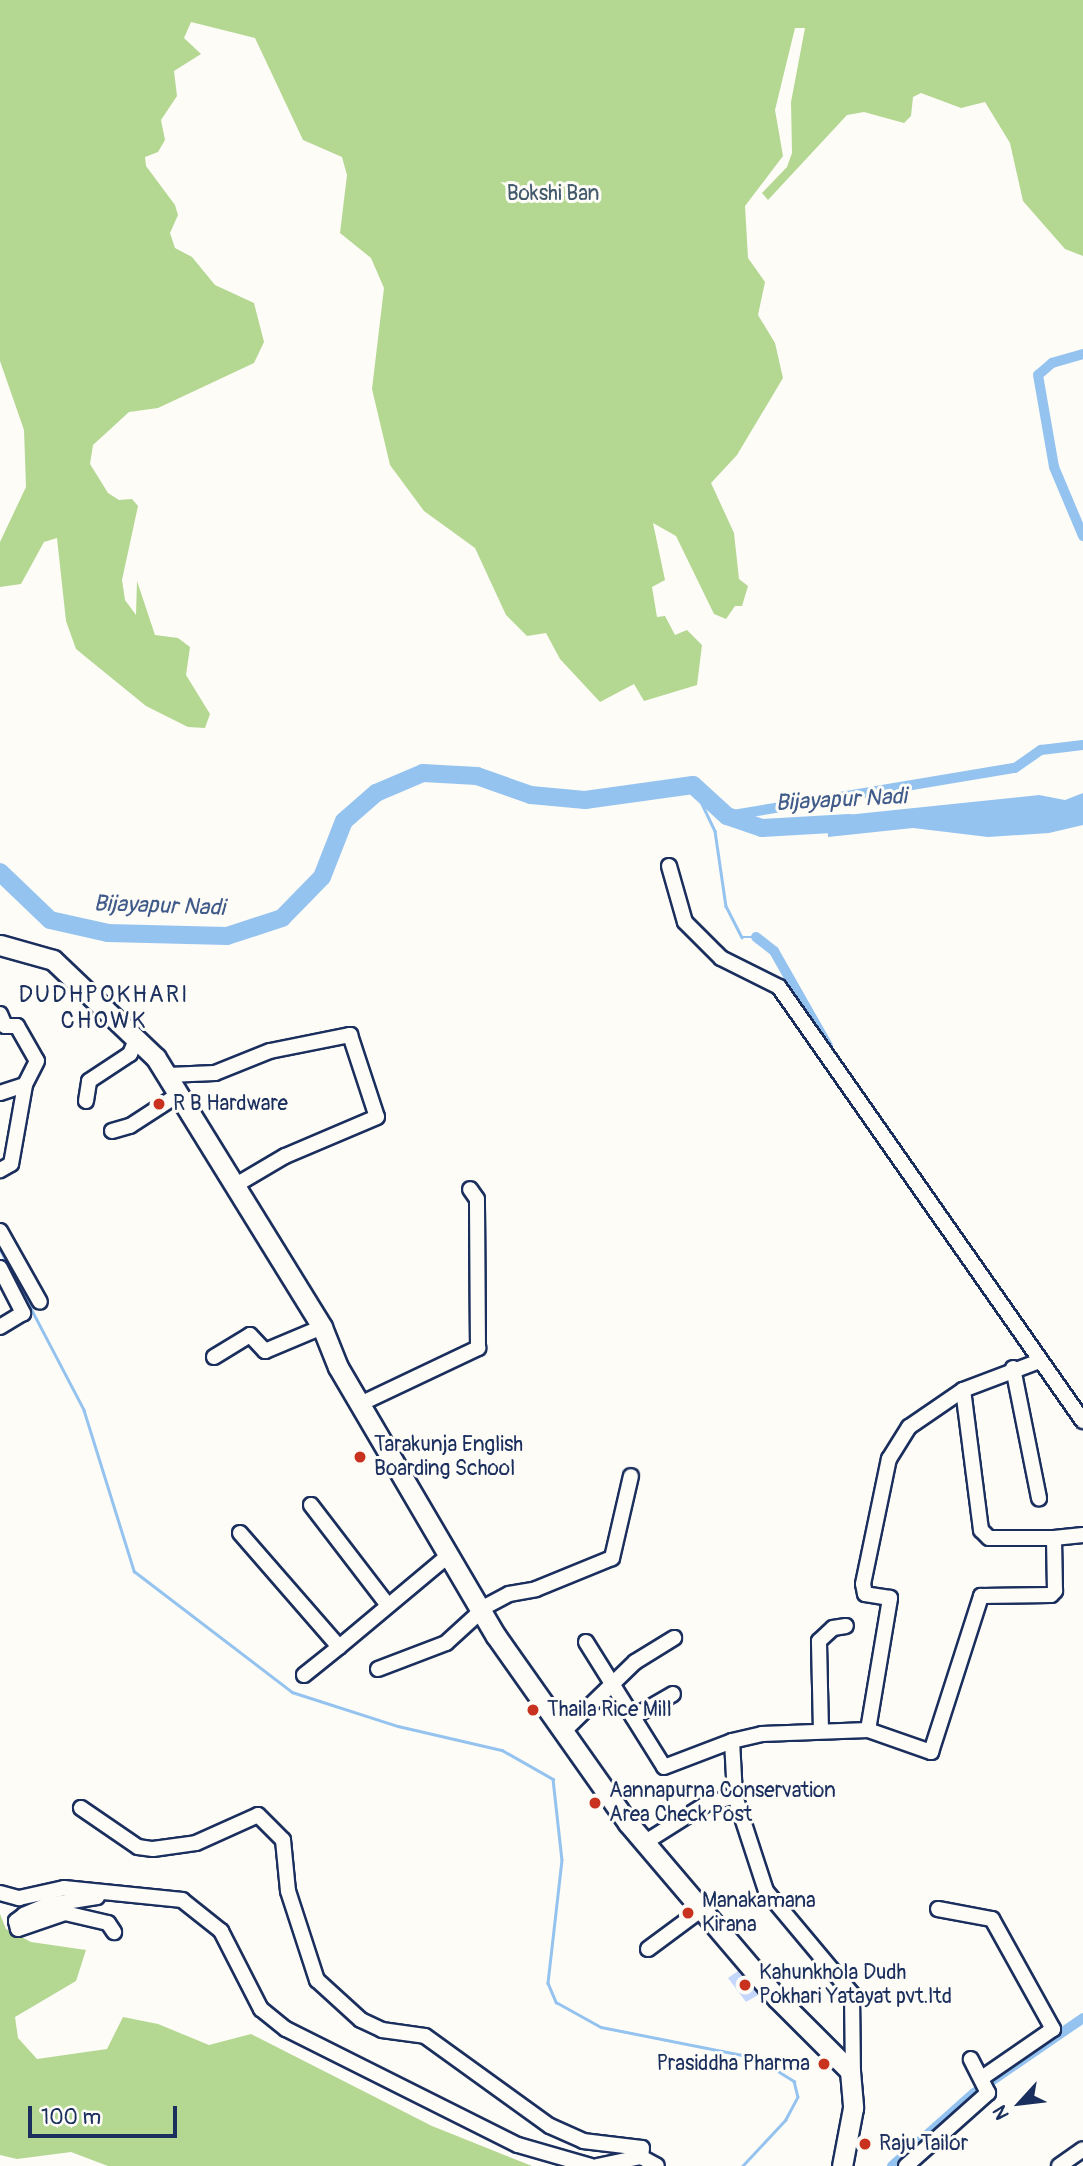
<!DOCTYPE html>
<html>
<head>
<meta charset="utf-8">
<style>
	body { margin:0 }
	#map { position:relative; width:1083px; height:2166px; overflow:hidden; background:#fdfcf7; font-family:Pangolin,sans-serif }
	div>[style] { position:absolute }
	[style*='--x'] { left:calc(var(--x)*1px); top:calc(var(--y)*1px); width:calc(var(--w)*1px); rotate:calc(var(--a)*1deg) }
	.green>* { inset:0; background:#b4d791 }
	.water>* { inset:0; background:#95c3ef }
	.stream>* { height:2.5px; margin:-1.25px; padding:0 1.25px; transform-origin:1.25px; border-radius:1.25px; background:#95c3ef }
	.canal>* { height:10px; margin:-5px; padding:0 5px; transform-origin:5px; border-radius:5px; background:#95c3ef }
	.river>* { height:18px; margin:-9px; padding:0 9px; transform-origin:9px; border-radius:9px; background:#95c3ef }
	.building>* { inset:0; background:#c5d6fc }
	.roads { filter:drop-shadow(2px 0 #1b2f5e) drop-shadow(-2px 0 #1b2f5e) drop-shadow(0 2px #1b2f5e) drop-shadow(0 -2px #1b2f5e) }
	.minor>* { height:14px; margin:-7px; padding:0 7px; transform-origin:7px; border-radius:7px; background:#fdfcf7 }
	.major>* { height:19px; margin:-9.5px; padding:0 9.5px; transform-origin:9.5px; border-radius:9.5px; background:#fdfcf7 }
	.dots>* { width:19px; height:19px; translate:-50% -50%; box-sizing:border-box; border:4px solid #fdfcf7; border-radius:50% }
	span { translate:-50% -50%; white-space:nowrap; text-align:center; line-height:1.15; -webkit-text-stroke:6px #fdfcf7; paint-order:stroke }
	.park-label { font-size:21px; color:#41596b }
	.poi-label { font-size:21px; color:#1b2f5e }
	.left { translate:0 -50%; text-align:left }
	.right { translate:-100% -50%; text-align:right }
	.water-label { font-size:23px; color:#405b8a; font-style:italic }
	.neighbourhood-label { font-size:23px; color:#1b2f5e; letter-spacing:2px }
	.north { position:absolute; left:985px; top:2068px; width:70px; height:70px; -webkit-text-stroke:5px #fdfcf7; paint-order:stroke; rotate:243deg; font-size:19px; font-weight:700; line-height:28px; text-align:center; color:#1b2f5e }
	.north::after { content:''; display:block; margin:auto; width:24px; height:32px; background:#1b2f5e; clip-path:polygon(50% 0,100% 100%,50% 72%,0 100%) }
	.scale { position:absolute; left:28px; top:2106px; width:149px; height:32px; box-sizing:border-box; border:4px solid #1b2f5e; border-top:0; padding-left:9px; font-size:21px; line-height:24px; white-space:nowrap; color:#1b2f5e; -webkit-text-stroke:5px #fdfcf7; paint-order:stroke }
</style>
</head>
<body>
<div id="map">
	<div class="green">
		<div style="clip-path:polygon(0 0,1083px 0,1083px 256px,1065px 249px,1023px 201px,1010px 143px,985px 102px,961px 108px,921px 93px,913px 97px,911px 116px,904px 123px,864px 112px,847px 115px,768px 200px,762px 193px,787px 167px,792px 153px,791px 102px,805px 28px,795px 28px,775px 110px,783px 156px,745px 206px,748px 258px,765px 282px,758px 315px,775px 343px,783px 378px,737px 455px,711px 483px,734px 533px,739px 579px,748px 586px,742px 606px,735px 606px,726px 619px,714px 614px,676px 536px,653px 523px,665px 580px,652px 587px,657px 617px,665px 616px,675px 635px,687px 630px,702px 645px,697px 685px,644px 701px,634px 684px,600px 702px,560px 659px,546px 633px,527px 636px,506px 615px,475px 548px,424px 511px,390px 465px,372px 389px,384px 288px,371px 258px,340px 233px,347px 175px,342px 157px,303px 140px,255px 38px,191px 22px,184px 38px,201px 54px,174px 71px,177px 96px,161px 120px,165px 140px,158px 152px,145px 157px,146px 166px,175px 205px,178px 215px,170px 233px,175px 248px,192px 257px,215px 285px,254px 303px,264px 342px,254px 363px,158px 408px,129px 412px,93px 445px,90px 464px,108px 493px,119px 500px,132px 499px,138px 506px,122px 580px,125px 600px,136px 615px,137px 581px,155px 635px,178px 638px,190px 647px,186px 675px,210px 714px,205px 728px,188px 727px,146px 706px,76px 649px,66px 621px,57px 538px,44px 542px,21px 584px,0 587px,0 542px,26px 487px,24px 430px,0 361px)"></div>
		<div style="clip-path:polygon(0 1914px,6px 1929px,31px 1942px,86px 1950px,76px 1981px,15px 2017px,18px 2038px,37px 2059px,107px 2049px,123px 2017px,158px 2024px,209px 2045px,251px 2034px,432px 2126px,532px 2166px,108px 2166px,71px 2152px,17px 2159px,0 2155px)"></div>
	</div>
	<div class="water">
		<div style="clip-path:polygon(1083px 793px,1083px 825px,1049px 833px,988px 837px,913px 828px,828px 837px,827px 817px,1039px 795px,1065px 800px)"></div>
	</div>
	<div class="stream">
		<div style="--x:693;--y:785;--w:51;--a:64.4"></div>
		<div style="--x:715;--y:831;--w:76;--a:81.7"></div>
		<div style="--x:726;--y:906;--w:35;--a:63"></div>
		<div style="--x:742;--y:937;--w:13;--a:0"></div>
		<div style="--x:0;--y:1249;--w:182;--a:62.4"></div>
		<div style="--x:84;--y:1410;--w:169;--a:72.7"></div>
		<div style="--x:134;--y:1571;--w:199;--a:37.4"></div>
		<div style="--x:292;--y:1692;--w:111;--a:17.8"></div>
		<div style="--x:398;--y:1726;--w:107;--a:13"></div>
		<div style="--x:502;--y:1750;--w:59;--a:29.6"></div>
		<div style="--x:553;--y:1779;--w:81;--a:83.7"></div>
		<div style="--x:562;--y:1860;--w:124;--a:96.5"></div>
		<div style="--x:548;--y:1983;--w:21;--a:67"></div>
		<div style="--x:556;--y:2002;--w:51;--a:29.1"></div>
		<div style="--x:601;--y:2027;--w:159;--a:11.2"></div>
		<div style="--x:757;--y:2058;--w:44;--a:31.9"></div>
		<div style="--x:794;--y:2081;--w:16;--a:76"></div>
		<div style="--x:798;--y:2097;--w:26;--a:118"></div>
		<div style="--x:786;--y:2120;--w:63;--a:133.1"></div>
	</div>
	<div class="canal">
		<div style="--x:1083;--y:354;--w:32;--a:164"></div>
		<div style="--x:1052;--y:363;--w:18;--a:139"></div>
		<div style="--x:1038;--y:375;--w:93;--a:80.1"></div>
		<div style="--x:1054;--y:467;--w:75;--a:67.2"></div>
		<div style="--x:727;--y:816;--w:292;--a:-9.5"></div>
		<div style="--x:1015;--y:768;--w:32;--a:-35"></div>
		<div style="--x:1041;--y:750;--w:42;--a:-6.8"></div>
		<div style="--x:756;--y:937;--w:23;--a:38"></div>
		<div style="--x:774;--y:951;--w:109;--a:60.4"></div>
		<div style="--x:990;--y:2082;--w:113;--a:-34.5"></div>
		<div style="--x:892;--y:2166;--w:111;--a:-41.7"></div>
	</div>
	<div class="river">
		<div style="--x:0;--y:872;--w:69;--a:43.8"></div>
		<div style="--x:50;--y:920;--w:59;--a:12.6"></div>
		<div style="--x:108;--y:933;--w:119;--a:1.4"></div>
		<div style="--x:227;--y:936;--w:58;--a:-18.1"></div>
		<div style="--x:282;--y:918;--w:57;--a:-45.7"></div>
		<div style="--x:322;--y:877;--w:60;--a:-68.6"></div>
		<div style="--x:344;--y:821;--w:43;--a:-41.2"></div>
		<div style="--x:376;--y:793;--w:51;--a:-23.1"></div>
		<div style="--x:423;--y:773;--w:54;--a:3.2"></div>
		<div style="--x:477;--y:776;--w:57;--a:19.4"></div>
		<div style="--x:531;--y:795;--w:54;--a:5.3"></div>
		<div style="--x:585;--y:800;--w:109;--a:-7.9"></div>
		<div style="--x:693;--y:785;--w:46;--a:42.4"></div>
		<div style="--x:727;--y:816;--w:37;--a:19"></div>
		<div style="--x:762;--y:828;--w:87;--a:-3.3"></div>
	</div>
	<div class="building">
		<div style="clip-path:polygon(738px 1971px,758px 1995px,746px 2002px,728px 1978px)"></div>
	</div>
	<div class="roads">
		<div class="minor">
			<div style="--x:669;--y:866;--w:58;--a:74.1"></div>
			<div style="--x:685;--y:922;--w:51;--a:45"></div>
			<div style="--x:721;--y:958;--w:65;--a:26.6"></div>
			<div style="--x:779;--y:987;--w:530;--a:54.99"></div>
			<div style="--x:0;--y:1014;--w:13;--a:67"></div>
			<div style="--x:5;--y:1026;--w:12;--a:0"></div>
			<div style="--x:17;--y:1026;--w:40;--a:60.3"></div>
			<div style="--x:37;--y:1061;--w:27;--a:117"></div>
			<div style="--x:25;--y:1085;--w:80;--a:100"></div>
			<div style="--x:11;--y:1164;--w:13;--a:151"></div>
			<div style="--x:168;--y:1075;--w:47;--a:-2.4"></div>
			<div style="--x:215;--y:1073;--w:59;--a:-21.8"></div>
			<div style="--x:270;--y:1051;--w:82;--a:-11.3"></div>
			<div style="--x:350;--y:1035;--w:86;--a:71.8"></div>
			<div style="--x:377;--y:1117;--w:100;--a:157"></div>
			<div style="--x:285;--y:1156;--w:59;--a:149.5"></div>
			<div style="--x:0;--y:1093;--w:26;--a:-18"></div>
			<div style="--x:86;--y:1101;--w:20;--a:-81"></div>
			<div style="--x:89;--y:1081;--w:49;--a:-33.4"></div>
			<div style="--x:130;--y:1054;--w:15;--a:-67"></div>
			<div style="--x:112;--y:1131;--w:19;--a:-16"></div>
			<div style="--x:130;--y:1126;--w:59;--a:-33.1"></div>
			<div style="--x:0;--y:1231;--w:81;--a:60.6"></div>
			<div style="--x:0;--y:1268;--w:51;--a:62.9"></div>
			<div style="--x:23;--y:1313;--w:27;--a:149"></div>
			<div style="--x:214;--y:1357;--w:42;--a:-31.4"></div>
			<div style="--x:250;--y:1335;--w:22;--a:47"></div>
			<div style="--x:265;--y:1351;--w:62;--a:-22.8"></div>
			<div style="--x:1013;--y:1368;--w:133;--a:78.7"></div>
			<div style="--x:360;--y:1404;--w:131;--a:-25.4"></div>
			<div style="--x:478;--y:1348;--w:149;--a:-90.4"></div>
			<div style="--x:477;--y:1199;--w:12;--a:-125"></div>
			<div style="--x:311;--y:1505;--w:125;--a:52.5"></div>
			<div style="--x:240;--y:1533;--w:151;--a:49"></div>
			<div style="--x:339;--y:1647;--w:142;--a:-39.9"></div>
			<div style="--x:1054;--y:1538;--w:29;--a:-6"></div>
			<div style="--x:479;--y:1610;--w:34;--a:-28"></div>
			<div style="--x:509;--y:1594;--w:27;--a:-10"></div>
			<div style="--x:536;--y:1589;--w:82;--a:-22.2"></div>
			<div style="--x:612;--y:1558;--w:84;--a:-77"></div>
			<div style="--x:586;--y:1642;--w:147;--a:58"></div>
			<div style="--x:664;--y:1767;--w:73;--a:-20.9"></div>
			<div style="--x:378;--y:1669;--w:73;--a:-20.9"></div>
			<div style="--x:446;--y:1643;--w:46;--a:-42.4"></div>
			<div style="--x:304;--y:1675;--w:45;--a:-38.7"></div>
			<div style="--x:633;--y:1717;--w:46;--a:-29.9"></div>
			<div style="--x:868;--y:1730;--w:67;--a:19.2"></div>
			<div style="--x:931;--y:1752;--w:164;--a:-72.2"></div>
			<div style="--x:981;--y:1596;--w:70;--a:-0.8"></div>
			<div style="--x:1051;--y:1595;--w:6;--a:-45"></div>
			<div style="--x:1055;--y:1591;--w:53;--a:-91.1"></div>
			<div style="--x:1054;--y:1538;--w:65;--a:180"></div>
			<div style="--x:989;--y:1538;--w:11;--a:-135"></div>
			<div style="--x:981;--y:1530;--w:141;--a:-97.3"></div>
			<div style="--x:564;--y:1731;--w:99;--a:-44.2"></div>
			<div style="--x:635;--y:1662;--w:46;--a:-31.6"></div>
			<div style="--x:821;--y:1731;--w:90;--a:-91.3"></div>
			<div style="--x:819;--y:1641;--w:19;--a:-43"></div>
			<div style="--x:833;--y:1628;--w:13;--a:-9"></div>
			<div style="--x:735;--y:1796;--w:100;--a:71.9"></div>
			<div style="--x:766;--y:1891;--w:134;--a:50.1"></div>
			<div style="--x:852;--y:1994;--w:82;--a:89.3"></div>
			<div style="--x:81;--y:1808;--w:69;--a:34.4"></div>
			<div style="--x:138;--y:1847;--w:15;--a:8"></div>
			<div style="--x:153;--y:1849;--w:43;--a:-7.9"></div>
			<div style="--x:196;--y:1843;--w:68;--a:-24.3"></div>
			<div style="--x:258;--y:1815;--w:35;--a:45"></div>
			<div style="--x:283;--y:1840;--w:51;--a:84.4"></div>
			<div style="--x:288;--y:1891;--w:94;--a:72"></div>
			<div style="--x:317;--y:1980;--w:59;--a:42.3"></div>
			<div style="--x:361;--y:2020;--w:23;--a:25"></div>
			<div style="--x:382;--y:2030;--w:43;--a:7.9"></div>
			<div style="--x:425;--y:2036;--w:154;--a:35.8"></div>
			<div style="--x:550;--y:2126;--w:36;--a:24"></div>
			<div style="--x:583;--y:2141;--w:59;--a:6.8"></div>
			<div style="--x:642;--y:2148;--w:9;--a:96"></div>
			<div style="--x:644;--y:1843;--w:73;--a:-32.2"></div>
			<div style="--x:706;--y:1804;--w:30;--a:-15"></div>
			<div style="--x:735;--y:1796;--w:55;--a:-93.1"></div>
			<div style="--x:732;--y:1741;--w:31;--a:-13"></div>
			<div style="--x:762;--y:1734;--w:106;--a:-2.2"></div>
			<div style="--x:868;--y:1730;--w:134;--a:-80.5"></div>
			<div style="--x:890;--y:1598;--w:25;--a:-171"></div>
			<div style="--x:865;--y:1594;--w:10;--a:-101"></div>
			<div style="--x:863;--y:1584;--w:128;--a:-78.3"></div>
			<div style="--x:889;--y:1459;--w:38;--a:-58"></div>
			<div style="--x:909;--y:1427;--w:65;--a:-34.4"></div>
			<div style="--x:963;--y:1390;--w:79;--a:-20.7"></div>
			<div style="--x:0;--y:1893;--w:20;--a:15"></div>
			<div style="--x:19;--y:1898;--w:46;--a:-12.5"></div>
			<div style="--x:64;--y:1888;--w:119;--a:5.8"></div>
			<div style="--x:182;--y:1900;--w:50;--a:38.5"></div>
			<div style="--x:221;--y:1931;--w:88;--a:62.9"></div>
			<div style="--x:261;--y:2009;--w:32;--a:39"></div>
			<div style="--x:286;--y:2029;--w:259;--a:26.6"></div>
			<div style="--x:518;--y:2145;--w:76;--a:16"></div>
			<div style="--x:96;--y:1893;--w:4;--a:76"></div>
			<div style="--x:97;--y:1897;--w:51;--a:170.9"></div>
			<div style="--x:47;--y:1905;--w:25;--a:157"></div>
			<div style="--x:24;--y:1915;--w:10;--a:143"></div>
			<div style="--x:16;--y:1921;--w:8;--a:76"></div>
			<div style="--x:18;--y:1929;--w:50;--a:-18.8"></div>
			<div style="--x:65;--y:1913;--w:44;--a:13.1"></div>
			<div style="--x:108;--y:1923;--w:11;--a:56"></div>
			<div style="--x:938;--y:1909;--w:55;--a:10.5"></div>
			<div style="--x:992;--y:1919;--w:126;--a:61"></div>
			<div style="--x:1053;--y:2029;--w:86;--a:145.4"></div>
			<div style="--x:648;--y:1949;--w:67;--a:-36.5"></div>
			<div style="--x:597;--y:2166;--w:45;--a:-11.6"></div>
			<div style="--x:641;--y:2157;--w:18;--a:29"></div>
			<div style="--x:906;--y:2166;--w:110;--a:-41.7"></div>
			<div style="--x:988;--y:2093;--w:38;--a:-117"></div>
			<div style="--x:1059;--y:2166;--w:29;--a:-35"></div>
		</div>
		<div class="major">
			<div style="--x:0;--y:945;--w:55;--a:15.8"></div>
			<div style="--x:53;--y:960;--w:142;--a:43.6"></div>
			<div style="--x:156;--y:1058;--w:316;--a:58.3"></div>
			<div style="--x:322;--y:1327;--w:43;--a:68.2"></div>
			<div style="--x:338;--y:1367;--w:312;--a:59.6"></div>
			<div style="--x:496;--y:1636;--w:229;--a:54.8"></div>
			<div style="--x:628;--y:1823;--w:230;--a:49.6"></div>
			<div style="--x:777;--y:1998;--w:103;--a:45"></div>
			<div style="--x:850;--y:2071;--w:37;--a:85"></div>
			<div style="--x:853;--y:2108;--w:59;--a:100.7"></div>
		</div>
	</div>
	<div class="dots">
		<div style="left:159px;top:1104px;background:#c8321e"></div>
		<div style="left:360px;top:1457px;background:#c8321e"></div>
		<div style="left:533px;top:1710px;background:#c8321e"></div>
		<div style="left:595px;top:1803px;background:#c8321e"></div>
		<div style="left:688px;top:1913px;background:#c8321e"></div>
		<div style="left:745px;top:1985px;background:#c8321e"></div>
		<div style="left:824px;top:2064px;background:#c8321e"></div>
		<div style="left:865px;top:2144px;background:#c8321e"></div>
	</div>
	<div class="park-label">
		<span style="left:553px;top:194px">Bokshi Ban</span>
	</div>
	<div class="poi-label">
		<span class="left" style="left:173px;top:1104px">R B Hardware</span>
		<span class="left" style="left:374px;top:1457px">Tarakunja English<br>Boarding School</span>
		<span class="left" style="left:547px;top:1710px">Thaila Rice Mill</span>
		<span class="left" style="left:609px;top:1803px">Aannapurna Conservation<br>Area Check Post</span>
		<span class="left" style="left:702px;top:1913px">Manakamana<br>Kirana</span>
		<span class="left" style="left:759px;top:1985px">Kahunkhola Dudh<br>Pokhari Yatayat pvt.ltd</span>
		<span class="right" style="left:810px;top:2064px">Prasiddha Pharma</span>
		<span class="left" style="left:879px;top:2144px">Raju Tailor</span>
	</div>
	<div class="water-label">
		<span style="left:841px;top:800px;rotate:-3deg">Bijayapur Nadi</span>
		<span style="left:159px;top:906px;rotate:2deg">Bijayapur Nadi</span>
	</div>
	<div class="neighbourhood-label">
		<span style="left:104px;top:1008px">DUDHPOKHARI<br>CHOWK</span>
	</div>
	<div class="north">N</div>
	<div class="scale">100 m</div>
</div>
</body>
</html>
